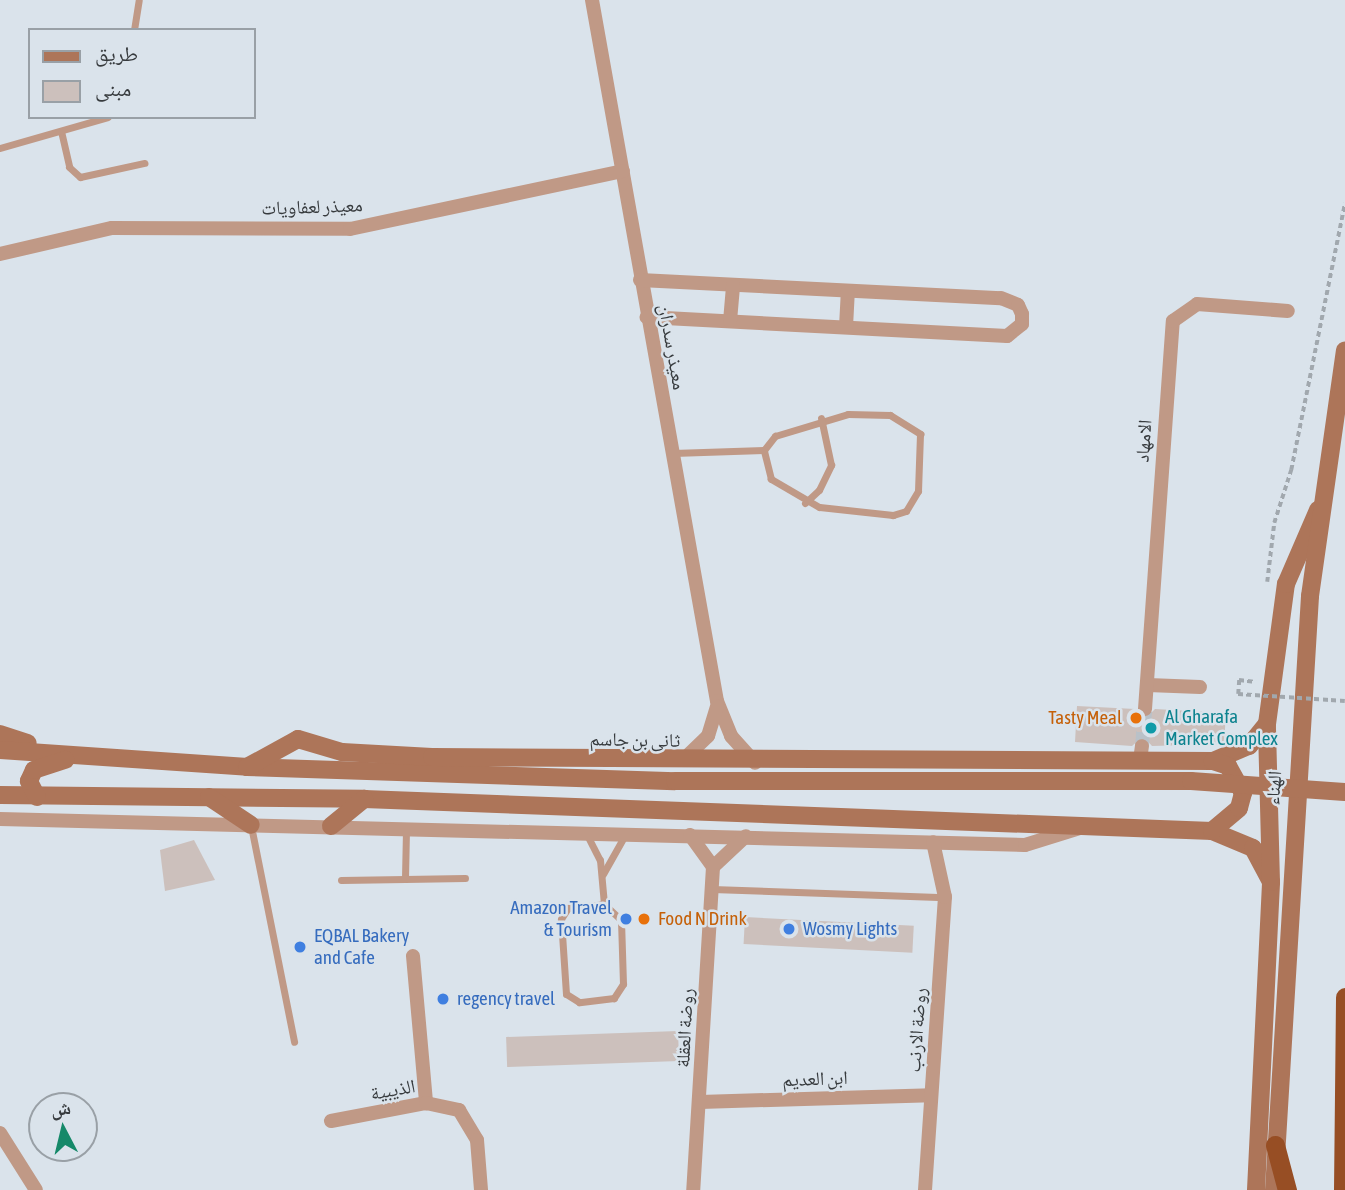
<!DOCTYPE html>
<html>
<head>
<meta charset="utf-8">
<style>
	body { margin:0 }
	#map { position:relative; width:1345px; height:1190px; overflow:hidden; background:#dae3eb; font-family:"Asap Condensed","Noto Naskh Arabic",sans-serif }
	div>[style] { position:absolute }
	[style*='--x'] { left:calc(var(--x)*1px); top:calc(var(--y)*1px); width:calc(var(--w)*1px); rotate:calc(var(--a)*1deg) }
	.building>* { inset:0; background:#ccc0bc; transform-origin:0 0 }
	.minor-tunnel>* { height:14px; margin-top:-7px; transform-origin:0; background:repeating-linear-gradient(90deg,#b9c1c8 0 14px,transparent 0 21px) }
	.path>* { height:3.5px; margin-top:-1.75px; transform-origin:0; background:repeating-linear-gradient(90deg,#a1a8ae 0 5px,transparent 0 8.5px) }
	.service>* { height:7px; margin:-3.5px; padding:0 3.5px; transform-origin:3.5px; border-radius:3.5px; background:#c09986 }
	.minor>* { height:14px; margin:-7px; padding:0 7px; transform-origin:7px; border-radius:7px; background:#c09986 }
	.secondary>* { height:18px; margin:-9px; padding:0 9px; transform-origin:9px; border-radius:9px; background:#ad7559 }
	.trunk>* { height:19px; margin:-9.5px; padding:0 9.5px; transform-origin:9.5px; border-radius:9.5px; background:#974e24 }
	.path-bridge>* { height:3.5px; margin-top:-1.75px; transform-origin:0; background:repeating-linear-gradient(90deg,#a1a8ae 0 5px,transparent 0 8.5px) }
	.secondary-bridge>* { height:18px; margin:-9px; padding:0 9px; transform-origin:9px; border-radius:9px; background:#ad7559 }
	.dots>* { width:19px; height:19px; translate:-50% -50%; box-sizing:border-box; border:4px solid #dae3eb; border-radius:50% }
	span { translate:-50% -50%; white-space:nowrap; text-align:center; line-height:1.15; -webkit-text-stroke:5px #dae3eb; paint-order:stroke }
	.street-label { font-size:19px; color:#373b3e }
	.culture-label { font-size:19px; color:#0d838f }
	.left { translate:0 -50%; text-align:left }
	.food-label { font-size:19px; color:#c56008 }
	.right { translate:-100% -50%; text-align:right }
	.shop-label { font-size:19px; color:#366cbe }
	.legend { position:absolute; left:28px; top:28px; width:228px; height:91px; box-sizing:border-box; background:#dae3eb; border:2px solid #99a0a6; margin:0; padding:9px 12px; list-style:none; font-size:21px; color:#373b3e }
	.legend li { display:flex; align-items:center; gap:14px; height:35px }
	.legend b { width:35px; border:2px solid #99a0a6 }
	.north { position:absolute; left:28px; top:1092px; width:70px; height:70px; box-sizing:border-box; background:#dae3eb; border:2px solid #99a0a6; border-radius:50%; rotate:353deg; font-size:19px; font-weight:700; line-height:28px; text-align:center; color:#373b3e }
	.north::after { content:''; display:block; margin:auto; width:24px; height:32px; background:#158969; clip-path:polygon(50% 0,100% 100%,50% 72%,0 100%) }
</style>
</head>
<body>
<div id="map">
	<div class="building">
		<div style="clip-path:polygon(1077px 706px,1135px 709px,1145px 719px,1155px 709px,1226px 713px,1224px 744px,1152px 746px,1143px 736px,1132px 746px,1075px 742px)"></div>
		<div style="clip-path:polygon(194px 840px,215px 880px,165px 891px,160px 850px)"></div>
		<div style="left:745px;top:917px;width:169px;height:27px;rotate:3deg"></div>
		<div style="left:678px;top:1031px;width:30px;height:172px;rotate:88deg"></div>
	</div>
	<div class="minor-tunnel">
		<div style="--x:1142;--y:746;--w:37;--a:-85"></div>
	</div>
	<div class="path">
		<div style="--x:1267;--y:582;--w:59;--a:-83.2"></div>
		<div style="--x:1274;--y:523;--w:56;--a:-72.2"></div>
		<div style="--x:1291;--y:470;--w:272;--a:-78.6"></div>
		<div style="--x:1238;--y:694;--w:14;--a:-86"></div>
		<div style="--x:1239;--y:680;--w:17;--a:7"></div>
	</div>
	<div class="service">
		<div style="--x:134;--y:30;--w:30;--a:-81"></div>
		<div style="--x:61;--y:131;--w:37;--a:77"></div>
		<div style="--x:69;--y:167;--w:15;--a:42"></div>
		<div style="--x:80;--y:177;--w:66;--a:-12.3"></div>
		<div style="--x:0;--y:148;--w:112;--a:-16"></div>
		<div style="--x:848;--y:414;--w:42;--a:1.4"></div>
		<div style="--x:890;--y:415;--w:36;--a:32"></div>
		<div style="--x:920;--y:434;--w:57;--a:92"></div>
		<div style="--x:918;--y:491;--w:23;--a:121"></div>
		<div style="--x:906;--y:511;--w:14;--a:163"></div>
		<div style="--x:893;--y:515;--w:74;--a:-173.8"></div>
		<div style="--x:819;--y:507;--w:56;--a:-149.7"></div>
		<div style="--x:771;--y:479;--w:30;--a:-104"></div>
		<div style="--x:764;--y:450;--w:18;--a:-52"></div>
		<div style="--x:775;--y:436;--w:76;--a:-16.8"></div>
		<div style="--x:673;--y:453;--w:91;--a:-1.9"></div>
		<div style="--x:805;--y:503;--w:19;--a:-43"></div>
		<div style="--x:819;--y:490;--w:28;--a:-64"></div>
		<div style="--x:831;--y:465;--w:48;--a:-102"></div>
		<div style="--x:251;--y:826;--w:220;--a:78.7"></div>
		<div style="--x:406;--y:830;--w:49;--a:91.2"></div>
		<div style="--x:405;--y:879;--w:60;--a:-1"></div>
		<div style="--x:587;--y:835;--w:28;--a:63"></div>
		<div style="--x:600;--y:860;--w:44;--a:84.8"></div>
		<div style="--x:603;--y:874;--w:45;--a:-60.6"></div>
		<div style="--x:341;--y:880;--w:64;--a:-0.9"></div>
		<div style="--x:712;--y:889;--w:233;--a:2"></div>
		<div style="--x:604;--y:904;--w:23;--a:43"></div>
		<div style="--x:621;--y:920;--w:64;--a:88.2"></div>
		<div style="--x:623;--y:984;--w:17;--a:123"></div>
		<div style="--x:614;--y:998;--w:35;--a:173"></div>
		<div style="--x:579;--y:1002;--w:15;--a:-148"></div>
		<div style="--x:566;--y:994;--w:75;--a:-93.8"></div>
		<div style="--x:561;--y:919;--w:13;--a:-58"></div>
		<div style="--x:568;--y:908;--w:36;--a:-6"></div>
	</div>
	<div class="minor">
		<div style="--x:592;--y:0;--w:712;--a:79.89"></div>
		<div style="--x:717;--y:701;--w:38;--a:68"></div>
		<div style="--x:731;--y:736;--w:36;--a:48"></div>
		<div style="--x:0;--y:254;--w:115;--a:-13.1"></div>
		<div style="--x:112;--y:228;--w:238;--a:0.2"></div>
		<div style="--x:350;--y:229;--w:279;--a:-12"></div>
		<div style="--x:640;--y:280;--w:361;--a:2.9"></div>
		<div style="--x:1001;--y:298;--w:18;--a:22"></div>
		<div style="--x:1018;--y:305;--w:10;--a:66"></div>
		<div style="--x:1022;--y:314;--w:10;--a:90"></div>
		<div style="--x:1022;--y:324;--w:19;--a:141"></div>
		<div style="--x:1007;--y:336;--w:361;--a:-177"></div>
		<div style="--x:730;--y:321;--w:36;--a:-85"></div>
		<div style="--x:846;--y:327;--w:36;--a:-87"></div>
		<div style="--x:1148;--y:685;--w:52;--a:2.2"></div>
		<div style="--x:1145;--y:709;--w:389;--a:-85.9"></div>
		<div style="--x:1173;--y:321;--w:29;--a:-35"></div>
		<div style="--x:1197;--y:304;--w:91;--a:4.4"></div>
		<div style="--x:683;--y:760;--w:35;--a:-44"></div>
		<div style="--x:708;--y:736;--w:31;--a:-73"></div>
		<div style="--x:1140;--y:760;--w:14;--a:-82"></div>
		<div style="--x:0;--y:819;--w:1025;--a:1.45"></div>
		<div style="--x:1025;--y:845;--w:58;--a:-17.2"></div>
		<div style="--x:690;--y:835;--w:39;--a:54"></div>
		<div style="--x:713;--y:867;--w:324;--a:93.5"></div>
		<div style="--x:713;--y:867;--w:45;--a:-43.2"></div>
		<div style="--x:413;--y:956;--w:148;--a:84.9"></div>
		<div style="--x:700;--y:1102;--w:231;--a:-1.7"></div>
		<div style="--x:331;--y:1121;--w:97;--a:-10.7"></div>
		<div style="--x:426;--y:1103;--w:34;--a:12"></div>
		<div style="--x:459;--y:1110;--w:35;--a:59"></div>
		<div style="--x:477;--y:1140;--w:50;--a:85.4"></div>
		<div style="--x:0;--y:1133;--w:67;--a:57.7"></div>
		<div style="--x:925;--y:1190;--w:294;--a:-86.1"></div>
		<div style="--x:945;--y:897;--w:56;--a:-102.3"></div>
	</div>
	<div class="secondary">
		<div style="--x:0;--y:734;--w:29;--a:18"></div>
		<div style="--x:0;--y:750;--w:248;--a:3.9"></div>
		<div style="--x:247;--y:767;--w:428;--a:1.9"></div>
		<div style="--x:675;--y:781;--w:516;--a:0"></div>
		<div style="--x:247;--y:767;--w:58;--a:-28.8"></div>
		<div style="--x:298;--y:739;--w:46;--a:16.5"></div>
		<div style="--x:342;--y:752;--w:90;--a:3.2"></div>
		<div style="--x:432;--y:757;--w:781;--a:0.29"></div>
		<div style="--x:1213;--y:761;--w:39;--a:-23"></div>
		<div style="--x:1249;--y:746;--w:28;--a:-51"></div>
		<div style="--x:0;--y:795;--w:364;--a:0.6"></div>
		<div style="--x:364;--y:799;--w:849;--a:2.16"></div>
		<div style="--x:1212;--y:831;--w:44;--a:22.5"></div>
		<div style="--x:1253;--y:848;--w:38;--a:62"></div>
		<div style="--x:37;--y:797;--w:18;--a:-117"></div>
		<div style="--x:29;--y:781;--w:12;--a:-66"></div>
		<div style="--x:34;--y:770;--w:33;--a:-18"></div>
		<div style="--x:209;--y:797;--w:50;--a:33.7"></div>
		<div style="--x:331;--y:826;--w:43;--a:-39.3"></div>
		<div style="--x:1212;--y:831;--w:35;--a:-40"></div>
		<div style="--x:1239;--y:808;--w:16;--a:-75"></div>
		<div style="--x:1243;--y:793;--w:31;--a:-119"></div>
		<div style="--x:1228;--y:766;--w:16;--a:-162"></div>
		<div style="--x:1256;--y:1190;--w:308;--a:-87.2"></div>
		<div style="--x:1271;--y:882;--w:158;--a:-91.5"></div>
		<div style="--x:1267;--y:724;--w:141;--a:-82.3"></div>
		<div style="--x:1286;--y:584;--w:81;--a:-66.6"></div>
		<div style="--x:1274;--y:1190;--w:595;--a:-86.53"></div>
		<div style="--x:1310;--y:596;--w:248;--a:-81.9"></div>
	</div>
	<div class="trunk">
		<div style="--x:1275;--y:1145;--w:47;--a:75.1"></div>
		<div style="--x:1343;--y:1190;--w:193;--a:-89.4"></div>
	</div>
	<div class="path-bridge">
		<div style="--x:1238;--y:694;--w:107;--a:3.7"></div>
	</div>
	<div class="secondary-bridge">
		<div style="--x:1191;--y:781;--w:154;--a:4.1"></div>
	</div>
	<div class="dots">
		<div style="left:1136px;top:718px;background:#e8710a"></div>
		<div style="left:1151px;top:728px;background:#0f9aa8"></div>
		<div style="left:626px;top:919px;background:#3f7fe0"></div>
		<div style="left:644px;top:919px;background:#e8710a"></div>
		<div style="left:789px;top:929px;background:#3f7fe0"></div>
		<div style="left:300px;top:947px;background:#3f7fe0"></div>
		<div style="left:443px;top:999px;background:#3f7fe0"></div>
	</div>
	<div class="street-label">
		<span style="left:312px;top:207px;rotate:-2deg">معيذر لعفاويات</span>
		<span style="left:672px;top:347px;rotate:80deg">معيذر سدران</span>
		<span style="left:1144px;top:441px;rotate:-86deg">الامهاد</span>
		<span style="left:635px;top:740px;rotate:1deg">ثانى بن جاسم</span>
		<span style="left:1274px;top:788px;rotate:-86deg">الهناء</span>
		<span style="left:685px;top:1028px;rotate:-87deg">روضة العقلة</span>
		<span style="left:917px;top:1030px;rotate:-86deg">روضة الارنب</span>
		<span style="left:815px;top:1079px;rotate:-2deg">ابن العديم</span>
		<span style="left:393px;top:1090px;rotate:-10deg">الذيبية</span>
	</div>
	<div class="culture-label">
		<span class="left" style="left:1165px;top:728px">Al Gharafa<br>Market Complex</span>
	</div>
	<div class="food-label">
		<span class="right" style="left:1122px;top:718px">Tasty Meal</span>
		<span class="left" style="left:658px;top:919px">Food N Drink</span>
	</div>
	<div class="shop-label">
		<span class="right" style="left:612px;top:919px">Amazon Travel<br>&amp; Tourism</span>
		<span class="left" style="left:803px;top:929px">Wosmy Lights</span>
		<span class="left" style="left:314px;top:947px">EQBAL Bakery<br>and Cafe</span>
		<span class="left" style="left:457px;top:999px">regency travel</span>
	</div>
	<ul class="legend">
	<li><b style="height:9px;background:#ad7559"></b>طريق</li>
	<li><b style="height:19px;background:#ccc0bc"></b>مبنى</li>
	</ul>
	<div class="north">ش</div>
</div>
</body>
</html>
